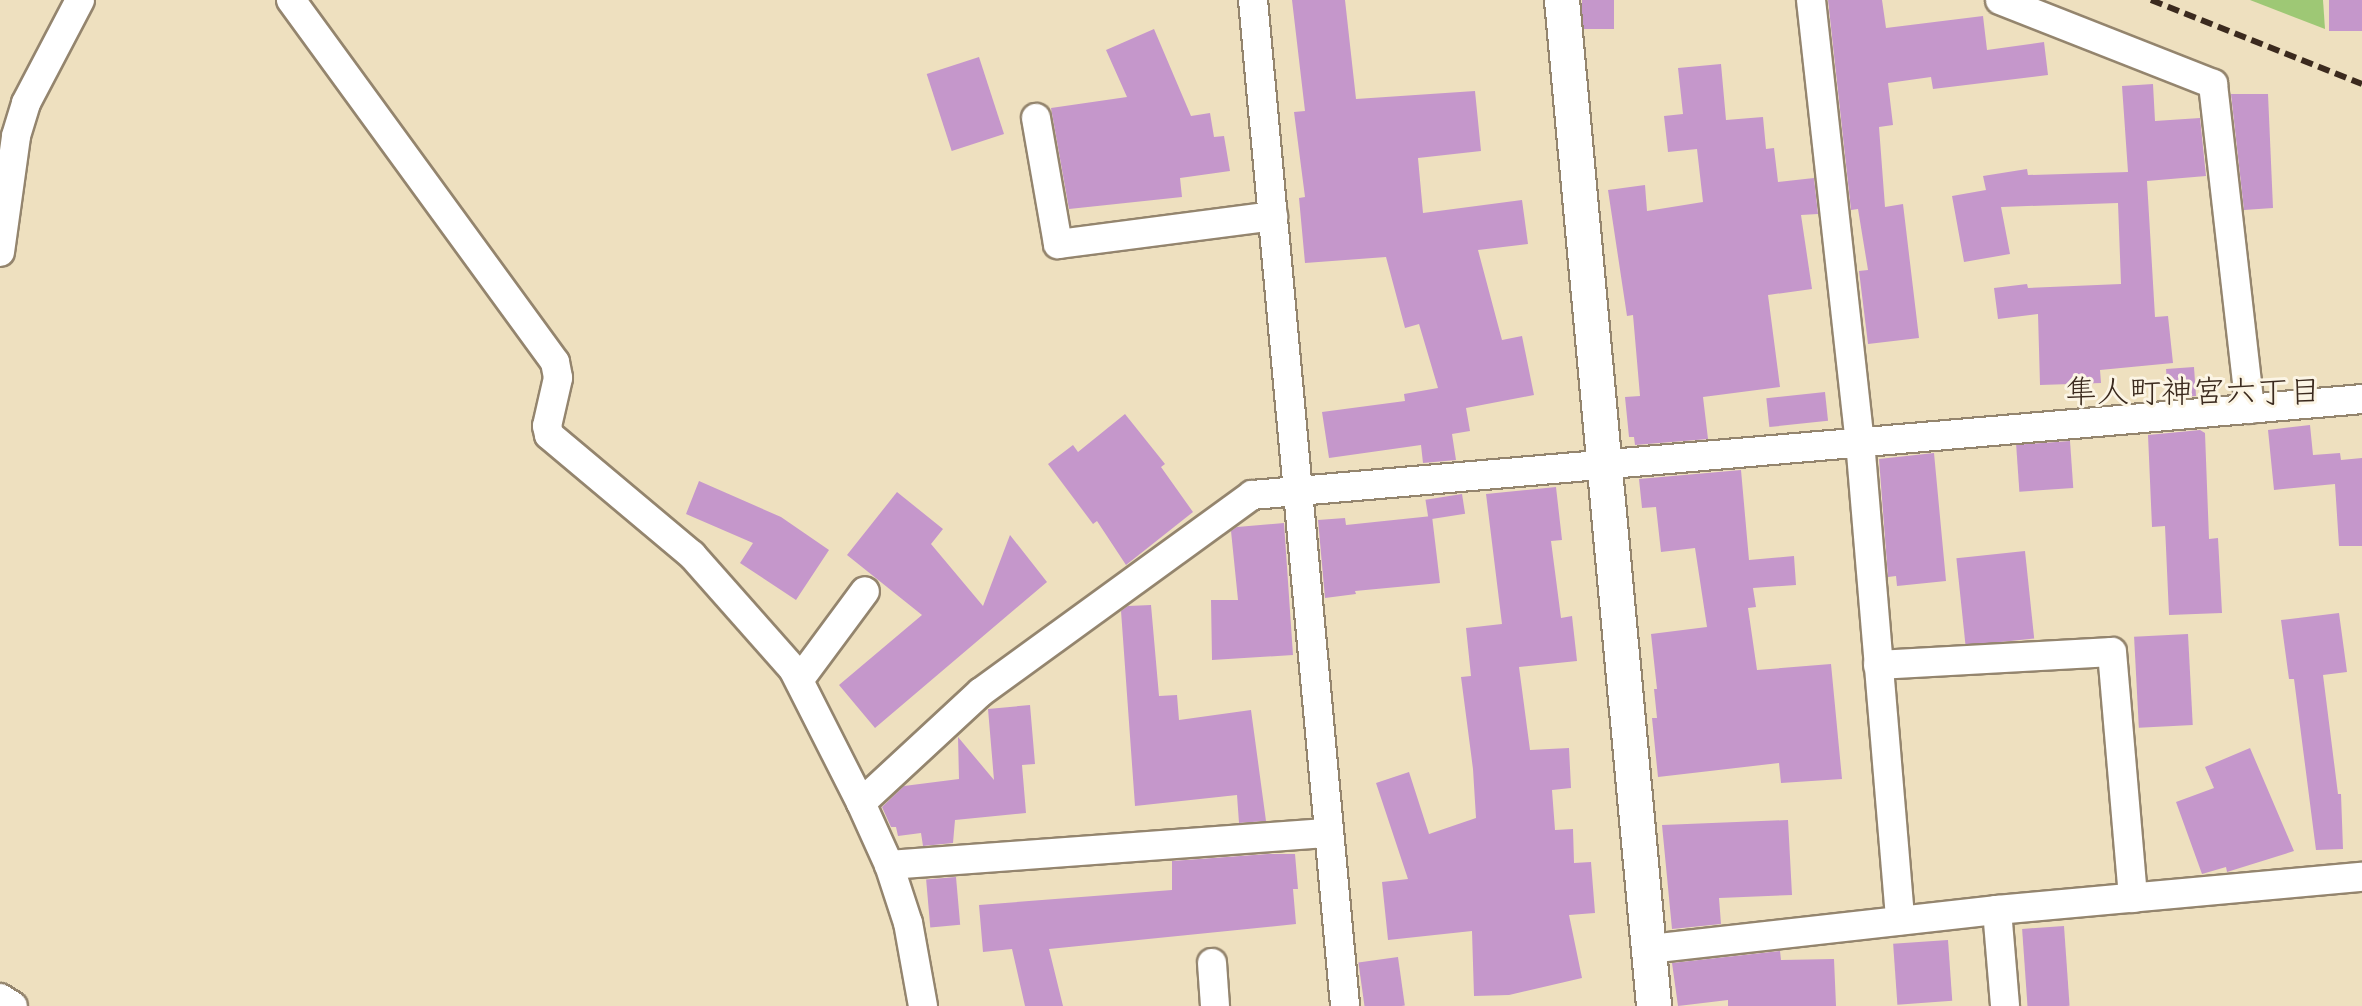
<!DOCTYPE html>
<html>
<head>
<meta charset="utf-8">
<style>
	body { margin:0 }
	#map { position:relative; width:2362px; height:1006px; overflow:hidden; background:#eee0bf; font-family:Itim,"Klee One",sans-serif }
	div>[style] { position:absolute }
	[style*='--x'] { left:calc(var(--x)*1px); top:calc(var(--y)*1px); width:calc(var(--w)*1px); rotate:calc(var(--a)*1deg) }
	.green>* { inset:0; background:#9ec875 }
	.building>* { inset:0; background:#c597cb; transform-origin:0 0 }
	.roads { filter:drop-shadow(2px 0 #94856e) drop-shadow(-2px 0 #94856e) drop-shadow(0 2px #94856e) drop-shadow(0 -2px #94856e) }
	.minor>* { height:28px; margin:-14px; padding:0 14px; transform-origin:14px; border-radius:14px; background:#fff }
	.tertiary>* { height:34px; margin:-17px; padding:0 17px; transform-origin:17px; border-radius:17px; background:#fff }
	.rail>* { height:6px; margin-top:-3px; transform-origin:0; background:repeating-linear-gradient(90deg,#3b2a1e 0 12px,transparent 0 18px) }
	span { translate:-50% -50%; white-space:nowrap; text-align:center; line-height:1.15; -webkit-text-stroke:6px #fcf5e5; paint-order:stroke }
	.neighbourhood-label { font-size:32px; color:#3b2a1e }
</style>
</head>
<body>
<div id="map">
	<div class="green">
		<div style="clip-path:polygon(2250px 0,2323px 0,2325px 29px)"></div>
	</div>
	<div class="building">
		<div style="clip-path:polygon(1292px 0,1345px 0,1356px 99px,1475px 91px,1481px 151px,1418px 158px,1423px 213px,1522px 200px,1528px 244px,1478px 250px,1502px 340px,1522px 336px,1534px 395px,1466px 408px,1470px 431px,1452px 434px,1456px 460px,1423px 463px,1421px 445px,1329px 458px,1322px 412px,1405px 401px,1404px 394px,1438px 388px,1419px 324px,1405px 328px,1386px 257px,1305px 263px,1299px 198px,1305px 197px,1294px 112px,1305px 111px)"></div>
		<div style="left:1582px;top:0;width:32px;height:29px"></div>
		<div style="clip-path:polygon(1828px 0,1882px 0,1886px 28px,1983px 16px,1987px 50px,2044px 42px,2048px 75px,1933px 89px,1931px 77px,1888px 83px,1893px 125px,1879px 127px,1885px 207px,1903px 204px,1919px 338px,1868px 344px,1859px 271px,1868px 270px,1858px 209px,1851px 210px)"></div>
		<div style="left:2329px;top:0;width:33px;height:31px"></div>
		<div style="clip-path:polygon(1154px 29px,1191px 116px,1210px 113px,1214px 137px,1224px 136px,1230px 171px,1180px 178px,1182px 197px,1069px 209px,1051px 108px,1127px 97px,1106px 50px)"></div>
		<div style="left:979px;top:57px;width:81px;height:55px;rotate:72deg"></div>
		<div style="clip-path:polygon(1721px 64px,1726px 120px,1763px 117px,1766px 149px,1774px 148px,1778px 182px,1814px 178px,1818px 214px,1801px 215px,1812px 289px,1768px 295px,1780px 387px,1703px 397px,1708px 439px,1635px 445px,1634px 437px,1629px 437px,1625px 397px,1640px 396px,1633px 315px,1627px 316px,1608px 190px,1645px 185px,1647px 211px,1703px 202px,1697px 149px,1668px 152px,1664px 116px,1683px 114px,1678px 68px)"></div>
		<div style="clip-path:polygon(2153px 84px,2155px 121px,2200px 118px,2206px 176px,2147px 181px,2155px 317px,2168px 316px,2173px 363px,2100px 370px,2101px 383px,2040px 385px,2038px 314px,1998px 319px,1994px 288px,2027px 284px,2028px 288px,2121px 284px,2118px 203px,2001px 207px,2010px 254px,1964px 262px,1952px 196px,1986px 190px,1983px 176px,2027px 169px,2028px 175px,2128px 172px,2122px 86px)"></div>
		<div style="clip-path:polygon(2231px 94px,2268px 94px,2273px 208px,2244px 210px)"></div>
		<div style="left:2194px;top:367px;width:29px;height:28px;rotate:86deg"></div>
		<div style="left:1825px;top:392px;width:29px;height:59px;rotate:84deg"></div>
		<div style="clip-path:polygon(1125px 414px,1165px 464px,1161px 467px,1193px 512px,1126px 565px,1097px 521px,1093px 524px,1048px 464px,1073px 445px,1078px 452px)"></div>
		<div style="clip-path:polygon(2310px 425px,2313px 455px,2340px 453px,2341px 460px,2362px 458px,2362px 546px,2339px 546px,2335px 484px,2274px 490px,2268px 430px)"></div>
		<div style="clip-path:polygon(2200px 430px,2205px 433px,2209px 539px,2218px 538px,2222px 613px,2169px 615px,2165px 526px,2152px 527px,2148px 435px)"></div>
		<div style="left:2070px;top:441px;width:47px;height:54px;rotate:86deg"></div>
		<div style="clip-path:polygon(1934px 453px,1946px 581px,1897px 586px,1896px 576px,1888px 577px,1879px 459px)"></div>
		<div style="clip-path:polygon(1741px 470px,1749px 560px,1794px 556px,1796px 585px,1753px 588px,1756px 607px,1748px 608px,1757px 670px,1831px 664px,1842px 779px,1781px 783px,1779px 763px,1658px 777px,1652px 718px,1657px 718px,1654px 689px,1657px 689px,1651px 634px,1707px 627px,1695px 548px,1661px 552px,1656px 507px,1642px 508px,1639px 479px)"></div>
		<div style="clip-path:polygon(699px 481px,781px 517px,829px 550px,796px 600px,740px 563px,753px 543px,686px 514px)"></div>
		<div style="clip-path:polygon(1556px 487px,1562px 540px,1551px 541px,1561px 618px,1572px 616px,1577px 661px,1519px 667px,1530px 750px,1569px 748px,1571px 788px,1552px 790px,1555px 830px,1573px 829px,1574px 863px,1591px 862px,1595px 913px,1569px 915px,1582px 978px,1509px 995px,1474px 996px,1472px 931px,1388px 940px,1382px 882px,1408px 879px,1376px 783px,1409px 772px,1429px 834px,1476px 818px,1473px 769px,1461px 677px,1471px 676px,1466px 628px,1502px 624px,1486px 494px)"></div>
		<div style="clip-path:polygon(897px 492px,943px 529px,931px 544px,983px 606px,1010px 535px,1047px 582px,875px 728px,839px 685px,922px 615px,847px 555px)"></div>
		<div style="left:1462px;top:494px;width:20px;height:37px;rotate:81deg"></div>
		<div style="clip-path:polygon(1432px 516px,1440px 583px,1355px 591px,1356px 594px,1325px 598px,1318px 520px,1345px 518px,1346px 525px)"></div>
		<div style="clip-path:polygon(1284px 523px,1293px 655px,1212px 660px,1211px 600px,1238px 600px,1231px 531px,1237px 527px)"></div>
		<div style="left:2025px;top:551px;width:88px;height:69px;rotate:84deg"></div>
		<div style="clip-path:polygon(1151px 605px,1159px 696px,1177px 695px,1179px 720px,1251px 710px,1266px 821px,1239px 823px,1237px 795px,1135px 806px,1121px 611px,1128px 606px)"></div>
		<div style="clip-path:polygon(2339px 613px,2347px 672px,2323px 675px,2338px 794px,2341px 794px,2343px 849px,2316px 850px,2294px 679px,2289px 679px,2281px 620px)"></div>
		<div style="left:2188px;top:634px;width:91px;height:54px;rotate:87deg"></div>
		<div style="clip-path:polygon(1030px 705px,1035px 764px,1022px 765px,1026px 813px,955px 820px,953px 843px,923px 846px,921px 833px,898px 836px,896px 827px,891px 827px,882px 807px,904px 786px,959px 779px,958px 737px,994px 780px,988px 709px)"></div>
		<div style="clip-path:polygon(2250px 748px,2294px 851px,2227px 872px,2226px 867px,2202px 874px,2176px 802px,2214px 788px,2205px 767px)"></div>
		<div style="clip-path:polygon(1788px 820px,1792px 895px,1719px 898px,1721px 924px,1672px 929px,1662px 825px)"></div>
		<div style="clip-path:polygon(1268px 854px,1295px 854px,1298px 889px,1293px 889px,1296px 924px,1049px 949px,1063px 1006px,1025px 1006px,1012px 949px,983px 952px,979px 905px,1172px 890px,1172px 861px)"></div>
		<div style="left:956px;top:877px;width:48px;height:30px;rotate:85deg"></div>
		<div style="left:2064px;top:926px;width:80px;height:42px;rotate:86deg"></div>
		<div style="left:1948px;top:940px;width:61px;height:55px;rotate:86deg"></div>
		<div style="clip-path:polygon(1780px 951px,1781px 960px,1834px 959px,1836px 1006px,1728px 1006px,1728px 1000px,1678px 1006px,1672px 963px)"></div>
		<div style="left:1398px;top:957px;width:49px;height:40px;rotate:82deg"></div>
	</div>
	<div class="roads">
		<div class="minor">
			<div style="--x:291;--y:0;--w:448;--a:53.9"></div>
			<div style="--x:555;--y:362;--w:16;--a:79"></div>
			<div style="--x:558;--y:378;--w:49;--a:102.9"></div>
			<div style="--x:547;--y:426;--w:9;--a:77"></div>
			<div style="--x:549;--y:435;--w:187;--a:40"></div>
			<div style="--x:692;--y:555;--w:152;--a:48.5"></div>
			<div style="--x:793;--y:669;--w:150;--a:63.1"></div>
			<div style="--x:1253;--y:0;--w:1010;--a:84.77"></div>
			<div style="--x:1811;--y:0;--w:444;--a:83.7"></div>
			<div style="--x:1860;--y:441;--w:481;--a:85.2"></div>
			<div style="--x:2000;--y:0;--w:229;--a:21.5"></div>
			<div style="--x:2213;--y:84;--w:327;--a:83.5"></div>
			<div style="--x:1036;--y:118;--w:128;--a:80.1"></div>
			<div style="--x:1058;--y:244;--w:217;--a:-7.4"></div>
			<div style="--x:0;--y:252;--w:117;--a:-82.1"></div>
			<div style="--x:16;--y:136;--w:34;--a:-73"></div>
			<div style="--x:26;--y:103;--w:116;--a:-62.3"></div>
			<div style="--x:1878;--y:665;--w:234;--a:-3.2"></div>
			<div style="--x:2112;--y:652;--w:247;--a:85.1"></div>
			<div style="--x:800;--y:679;--w:109;--a:-53.5"></div>
			<div style="--x:889;--y:865;--w:441;--a:-4.2"></div>
			<div style="--x:1997;--y:910;--w:96;--a:85.2"></div>
			<div style="--x:1649;--y:949;--w:350;--a:-6.4"></div>
			<div style="--x:1997;--y:910;--w:366;--a:-5.2"></div>
			<div style="--x:1212;--y:963;--w:43;--a:86"></div>
			<div style="--x:0;--y:998;--w:15;--a:32"></div>
			<div style="--x:923;--y:1006;--w:84;--a:-100.2"></div>
			<div style="--x:908;--y:923;--w:61;--a:-108.1"></div>
			<div style="--x:889;--y:865;--w:68;--a:-114.3"></div>
			<div style="--x:861;--y:803;--w:163;--a:-42.8"></div>
			<div style="--x:981;--y:692;--w:335;--a:-36"></div>
			<div style="--x:1252;--y:495;--w:1114;--a:-4.94"></div>
		</div>
		<div class="tertiary">
			<div style="--x:1562;--y:0;--w:1010;--a:84.77"></div>
		</div>
	</div>
	<div class="rail">
		<div style="--x:2151;--y:0;--w:227;--a:21.7"></div>
	</div>
	<div class="neighbourhood-label">
		<span style="left:2193px;top:391px">隼人町神宮六丁目</span>
	</div>
</div>
</body>
</html>
